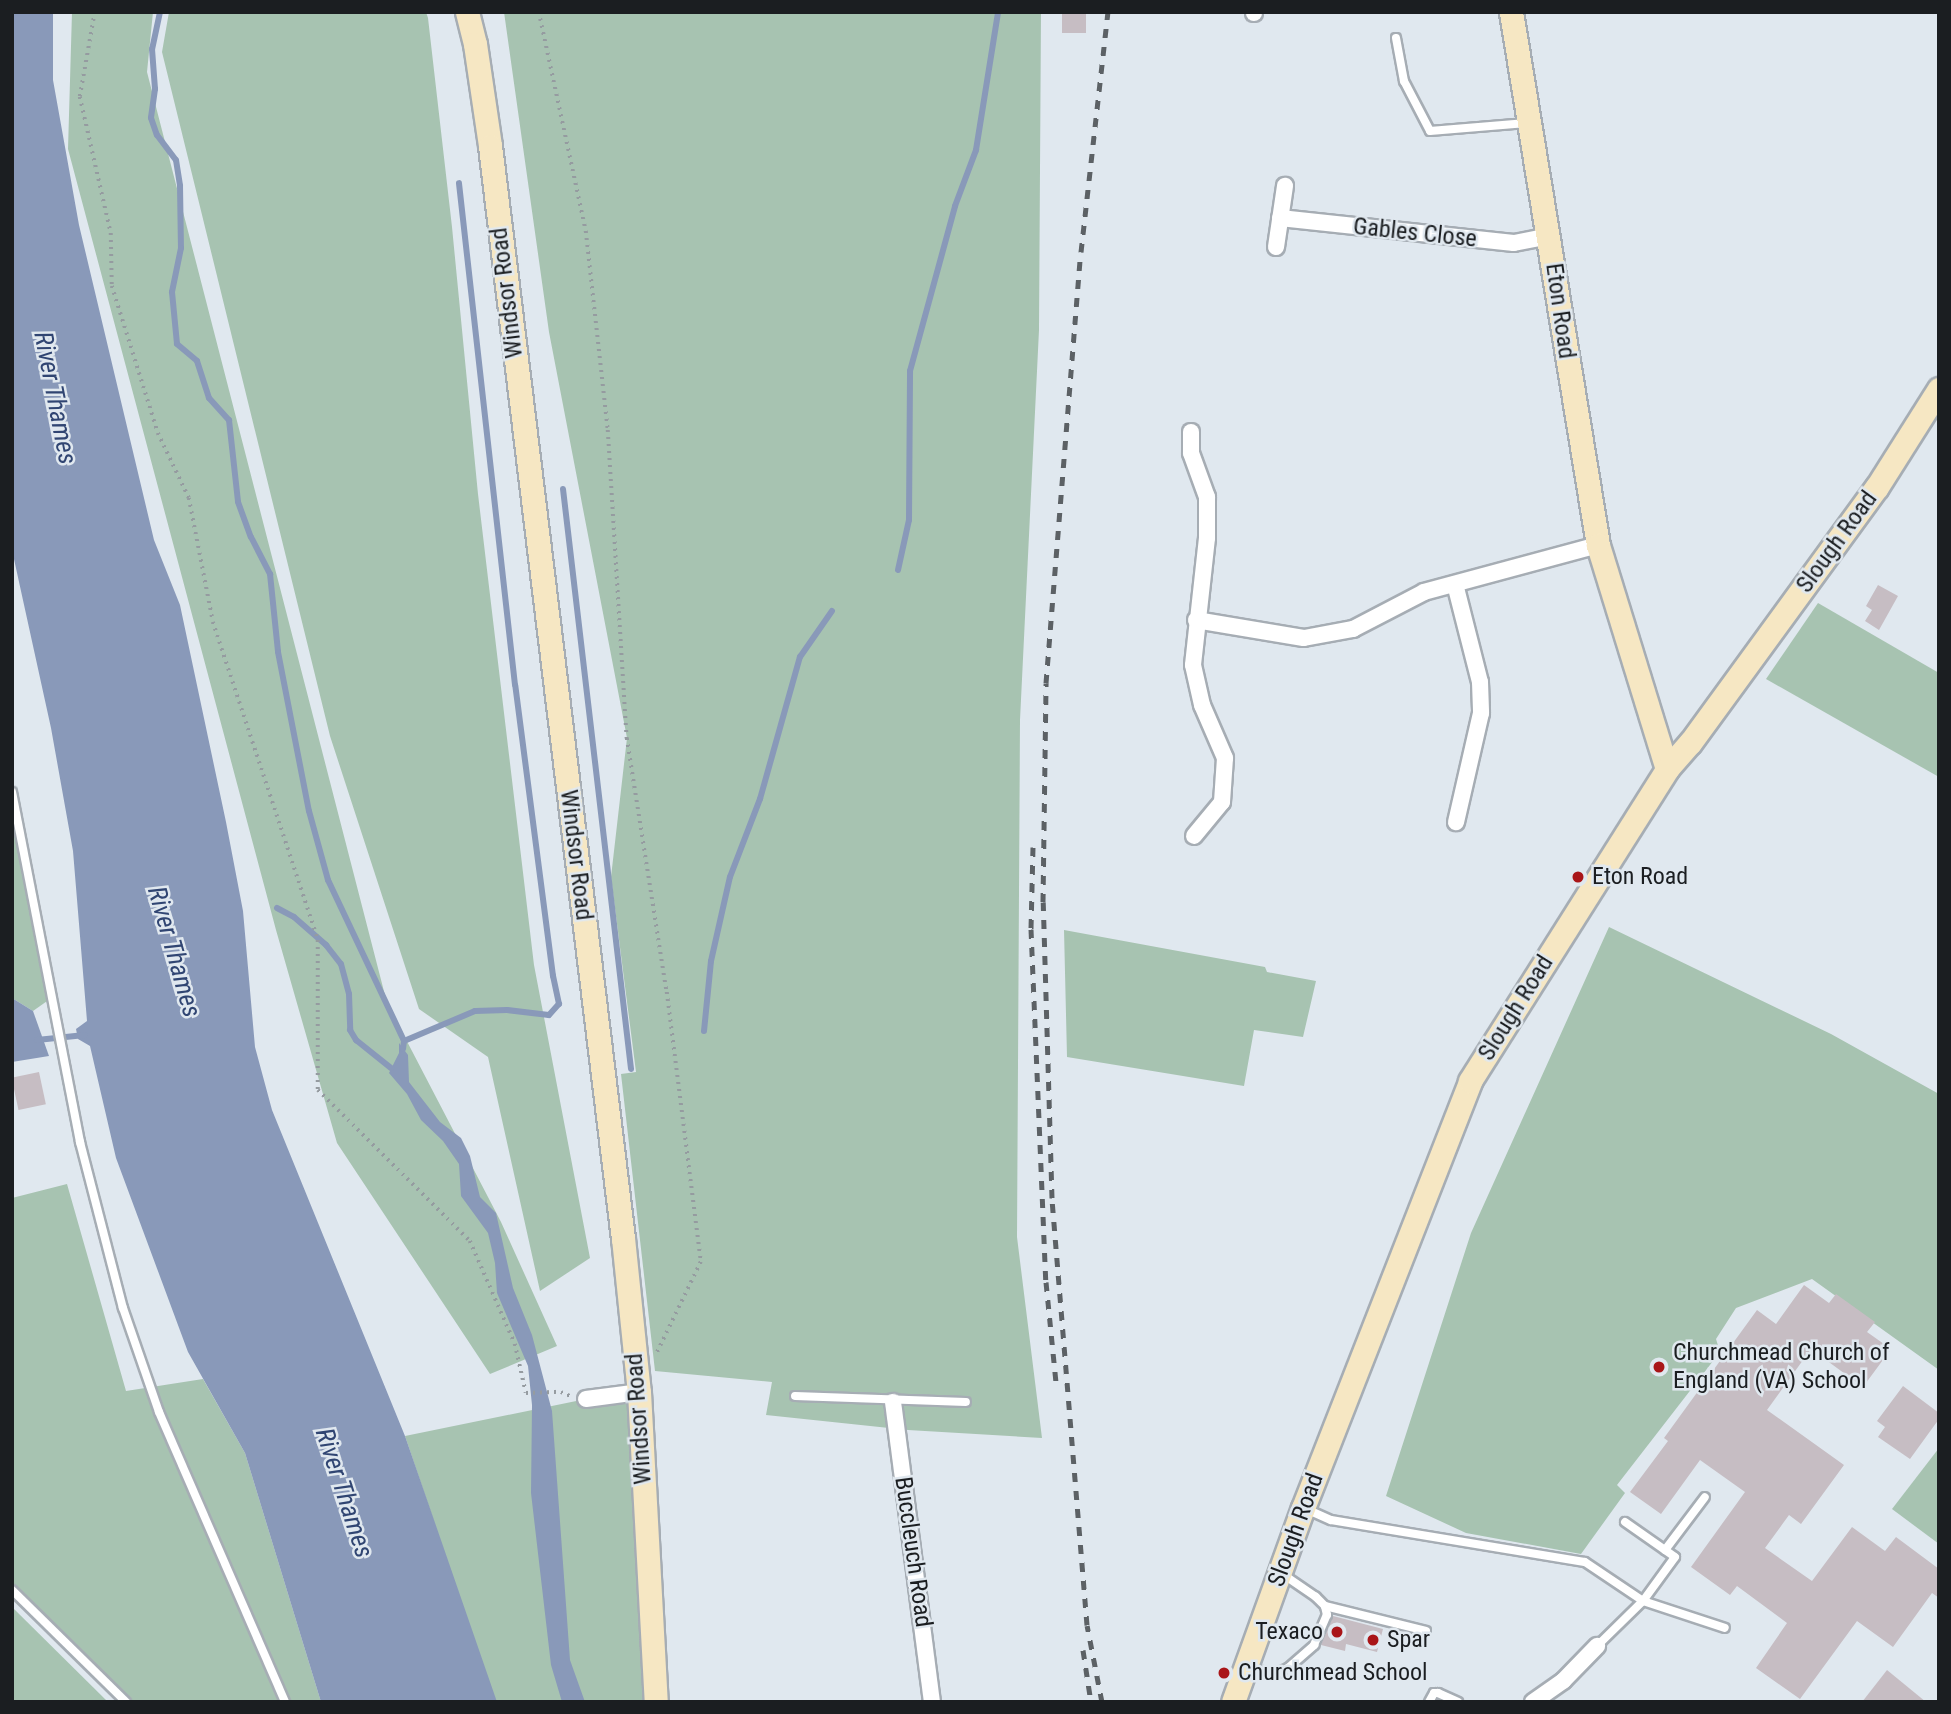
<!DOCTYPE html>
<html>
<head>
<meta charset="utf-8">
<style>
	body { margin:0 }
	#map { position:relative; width:1951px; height:1714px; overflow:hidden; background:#e0e8ef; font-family:"Roboto Condensed",sans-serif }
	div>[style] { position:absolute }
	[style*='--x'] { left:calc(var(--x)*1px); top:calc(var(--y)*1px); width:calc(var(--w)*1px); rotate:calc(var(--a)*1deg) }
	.green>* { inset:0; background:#a7c3b1 }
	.water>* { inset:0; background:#8999b9 }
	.stream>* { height:6px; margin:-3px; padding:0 3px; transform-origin:3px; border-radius:3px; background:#8999b9 }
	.building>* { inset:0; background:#c6bdc3; transform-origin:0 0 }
	.path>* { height:3.5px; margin-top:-1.75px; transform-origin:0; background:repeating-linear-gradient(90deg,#959ba0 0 2px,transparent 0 7px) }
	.roads { filter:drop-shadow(2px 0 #a6adb4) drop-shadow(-2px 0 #a6adb4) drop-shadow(0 2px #a6adb4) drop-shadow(0 -2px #a6adb4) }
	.service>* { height:8px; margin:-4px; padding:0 4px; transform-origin:4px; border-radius:4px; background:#fff }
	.minor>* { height:16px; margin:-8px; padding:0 8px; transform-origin:8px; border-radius:8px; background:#fff }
	.secondary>* { height:23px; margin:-11.5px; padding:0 11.5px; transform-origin:11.5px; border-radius:11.5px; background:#f6e7c3 }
	.rail>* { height:5px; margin-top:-2.5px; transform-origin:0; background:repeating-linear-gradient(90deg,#5c6165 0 9px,transparent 0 18px) }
	.dots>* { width:19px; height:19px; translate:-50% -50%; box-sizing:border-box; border:4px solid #e0e8ef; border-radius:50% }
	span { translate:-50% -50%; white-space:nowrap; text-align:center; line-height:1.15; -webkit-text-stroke:5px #e0e8ef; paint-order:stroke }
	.street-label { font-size:24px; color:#1b1e21 }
	.poi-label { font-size:24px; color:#1b1e21 }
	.left { translate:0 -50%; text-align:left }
	.right { translate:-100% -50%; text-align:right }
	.water-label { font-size:26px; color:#304572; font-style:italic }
	.frame { position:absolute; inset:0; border:14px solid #1b1e21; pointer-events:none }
</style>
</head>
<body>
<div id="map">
	<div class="green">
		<div style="clip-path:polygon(72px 12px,153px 12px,147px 72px,387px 1003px,501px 1222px,557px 1346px,490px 1374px,337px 1143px,276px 930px,68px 149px)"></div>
		<div style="clip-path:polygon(169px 12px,426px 12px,428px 18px,452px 227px,478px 494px,534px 965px,590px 1258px,540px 1291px,488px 1057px,419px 1009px,330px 736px,162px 52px)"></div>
		<div style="clip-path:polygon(504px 12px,1041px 12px,1039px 330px,1020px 720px,1017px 1237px,1042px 1438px,908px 1430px,766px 1415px,772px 1382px,655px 1371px,621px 1074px,636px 1072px,611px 877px,627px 738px,549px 332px)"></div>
		<div style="clip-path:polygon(1818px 603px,1939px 673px,1939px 777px,1766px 679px)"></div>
		<div style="clip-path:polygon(12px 784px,50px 999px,33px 1011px,12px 998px)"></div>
		<div style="clip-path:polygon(1609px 927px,1831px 1034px,1939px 1094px,1939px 1370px,1812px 1279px,1736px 1308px,1716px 1339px,1720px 1352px,1617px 1485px,1625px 1493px,1581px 1554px,1466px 1533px,1386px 1496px,1471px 1233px)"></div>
		<div style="clip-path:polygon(1064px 930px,1265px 967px,1267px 972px,1316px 981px,1303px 1037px,1254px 1030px,1244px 1086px,1067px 1057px)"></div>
		<div style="clip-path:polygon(67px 1184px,126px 1391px,203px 1379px,245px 1453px,321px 1702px,131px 1702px,12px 1586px,12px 1198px)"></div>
		<div style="clip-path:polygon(639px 1392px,660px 1702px,495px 1702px,405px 1436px,586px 1399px)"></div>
		<div style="clip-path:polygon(1939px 1448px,1939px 1544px,1892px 1509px)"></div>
		<div style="clip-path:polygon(12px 1607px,108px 1702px,12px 1702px)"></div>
	</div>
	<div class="water">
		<div style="clip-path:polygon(12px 12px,53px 12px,53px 80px,79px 225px,154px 540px,180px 605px,226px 822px,243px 911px,255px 1047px,272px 1110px,405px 1436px,497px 1702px,321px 1702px,245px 1453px,188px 1352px,116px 1158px,90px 1046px,78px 1039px,76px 1029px,87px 1021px,73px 851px,51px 728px,12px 550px)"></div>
		<div style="clip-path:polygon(12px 998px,33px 1011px,49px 1056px,12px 1062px)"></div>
		<div style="clip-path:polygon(399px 1043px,408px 1055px,409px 1082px,440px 1122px,461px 1138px,470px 1156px,480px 1197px,496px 1213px,513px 1288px,532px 1335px,552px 1411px,570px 1660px,585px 1702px,562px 1702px,551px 1665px,531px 1493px,532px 1405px,528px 1366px,497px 1293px,495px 1263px,488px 1233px,461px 1196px,459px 1164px,443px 1141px,421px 1120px,407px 1094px,389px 1073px,399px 1053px)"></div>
	</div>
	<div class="stream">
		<div style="--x:160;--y:12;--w:38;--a:102"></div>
		<div style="--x:152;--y:49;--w:40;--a:85.7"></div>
		<div style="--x:155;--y:89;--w:29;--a:98"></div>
		<div style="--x:151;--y:118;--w:18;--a:71"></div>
		<div style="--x:157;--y:135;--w:31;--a:53"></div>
		<div style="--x:176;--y:160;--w:26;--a:81"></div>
		<div style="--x:180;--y:186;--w:62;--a:89.1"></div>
		<div style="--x:181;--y:248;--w:45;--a:101.6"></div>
		<div style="--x:172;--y:292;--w:52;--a:84.5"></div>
		<div style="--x:177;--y:344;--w:26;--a:40"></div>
		<div style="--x:197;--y:361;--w:39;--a:72"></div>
		<div style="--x:209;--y:398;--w:30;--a:48"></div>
		<div style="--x:229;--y:420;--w:82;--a:83.7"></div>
		<div style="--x:238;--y:502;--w:37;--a:70"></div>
		<div style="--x:251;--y:537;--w:42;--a:62.8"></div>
		<div style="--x:270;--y:574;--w:78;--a:84.1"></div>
		<div style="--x:278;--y:652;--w:162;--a:79"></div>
		<div style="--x:309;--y:811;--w:72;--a:74.6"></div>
		<div style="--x:328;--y:880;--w:178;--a:64.7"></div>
		<div style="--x:404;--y:1041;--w:8;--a:97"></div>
		<div style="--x:563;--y:489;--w:584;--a:83.31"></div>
		<div style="--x:898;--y:570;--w:51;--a:-77.6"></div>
		<div style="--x:909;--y:520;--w:149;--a:-89.6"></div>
		<div style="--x:910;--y:371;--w:171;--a:-74.7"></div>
		<div style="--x:955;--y:206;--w:60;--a:-69.4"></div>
		<div style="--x:976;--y:150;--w:140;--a:-80.9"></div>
		<div style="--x:277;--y:908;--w:19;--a:28"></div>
		<div style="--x:294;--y:917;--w:43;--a:41.2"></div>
		<div style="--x:326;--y:945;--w:24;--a:52"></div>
		<div style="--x:341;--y:964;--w:31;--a:75"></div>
		<div style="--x:349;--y:994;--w:36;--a:88"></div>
		<div style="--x:350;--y:1030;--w:12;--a:59"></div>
		<div style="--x:356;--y:1040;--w:45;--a:38.7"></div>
		<div style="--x:704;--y:1031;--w:70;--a:-84.3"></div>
		<div style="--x:711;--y:961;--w:86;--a:-77.3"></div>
		<div style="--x:730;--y:877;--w:84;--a:-69"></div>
		<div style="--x:760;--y:799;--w:148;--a:-74.3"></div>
		<div style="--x:800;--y:657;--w:56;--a:-55.2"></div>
		<div style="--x:37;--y:1040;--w:48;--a:-5.9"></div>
		<div style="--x:404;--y:1041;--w:77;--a:-22.9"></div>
		<div style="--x:475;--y:1011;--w:32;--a:-2"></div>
		<div style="--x:507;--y:1010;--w:42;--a:6.8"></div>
		<div style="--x:549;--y:1015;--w:15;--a:-48"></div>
		<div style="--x:559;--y:1004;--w:29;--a:-102"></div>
		<div style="--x:553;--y:976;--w:293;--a:-97.4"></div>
		<div style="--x:515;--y:685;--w:505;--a:-96.37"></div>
	</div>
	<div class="building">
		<div style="left:1062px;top:12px;width:24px;height:21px"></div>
		<div style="clip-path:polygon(1878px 585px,1898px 596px,1879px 630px,1865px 621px,1872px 610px,1866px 606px)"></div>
		<div style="left:39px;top:1072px;width:33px;height:28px;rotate:78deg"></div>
		<div style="clip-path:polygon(1804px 1285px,1829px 1303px,1836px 1294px,1875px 1322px,1867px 1332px,1891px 1349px,1863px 1387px,1811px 1349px,1767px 1410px,1844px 1465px,1801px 1524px,1789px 1515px,1765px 1548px,1812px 1581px,1852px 1527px,1885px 1551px,1896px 1537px,1939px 1569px,1939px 1598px,1932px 1593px,1893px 1647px,1857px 1621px,1800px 1699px,1756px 1668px,1787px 1623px,1737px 1586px,1730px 1595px,1691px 1567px,1745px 1492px,1700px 1460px,1661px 1514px,1630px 1492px,1668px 1441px,1664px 1438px,1757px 1310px,1776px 1324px)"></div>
		<div style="clip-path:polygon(1903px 1386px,1939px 1413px,1939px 1419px,1910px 1459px,1878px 1437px,1885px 1427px,1877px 1421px)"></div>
		<div style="clip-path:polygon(1333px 1616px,1383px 1629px,1377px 1652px,1346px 1644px,1345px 1651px,1321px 1645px)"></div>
		<div style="clip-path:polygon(1887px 1670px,1926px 1702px,1862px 1702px)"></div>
	</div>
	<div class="path">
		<div style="--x:95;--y:12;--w:86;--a:100"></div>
		<div style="--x:80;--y:97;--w:139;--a:77.2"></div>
		<div style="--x:111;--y:233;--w:53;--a:88.9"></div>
		<div style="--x:112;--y:286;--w:154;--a:72.6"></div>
		<div style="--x:158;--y:433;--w:72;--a:64.5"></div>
		<div style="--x:189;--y:498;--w:126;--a:79"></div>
		<div style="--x:213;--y:622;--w:335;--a:71.7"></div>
		<div style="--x:318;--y:940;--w:150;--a:90"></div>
		<div style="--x:318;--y:1090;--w:214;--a:44.8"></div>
		<div style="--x:470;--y:1241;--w:112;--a:66.4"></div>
		<div style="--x:515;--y:1344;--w:50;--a:77.3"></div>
		<div style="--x:526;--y:1393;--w:35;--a:-2"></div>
		<div style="--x:561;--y:1392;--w:10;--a:24"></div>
		<div style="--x:539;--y:12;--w:224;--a:77.9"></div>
		<div style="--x:586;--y:231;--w:200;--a:83.7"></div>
		<div style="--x:608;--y:430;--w:309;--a:86.5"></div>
		<div style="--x:627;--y:738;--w:257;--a:81.1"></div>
		<div style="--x:667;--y:992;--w:272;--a:82.8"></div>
		<div style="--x:701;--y:1262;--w:101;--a:115.8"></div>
	</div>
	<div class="roads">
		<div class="service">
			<div style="--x:1396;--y:38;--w:44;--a:79.5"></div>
			<div style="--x:1404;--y:81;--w:56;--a:62.5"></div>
			<div style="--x:1430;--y:131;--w:97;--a:-4.7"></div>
			<div style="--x:12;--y:792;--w:357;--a:79"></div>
			<div style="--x:80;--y:1142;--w:171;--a:75.5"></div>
			<div style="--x:123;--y:1308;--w:110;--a:70.9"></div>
			<div style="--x:159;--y:1412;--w:316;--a:66.5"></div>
			<div style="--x:795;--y:1396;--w:171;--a:2"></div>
			<div style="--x:1306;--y:1509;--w:27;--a:24"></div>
			<div style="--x:1331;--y:1520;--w:257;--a:9.4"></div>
			<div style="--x:1585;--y:1562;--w:70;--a:33.9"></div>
			<div style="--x:1643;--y:1601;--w:54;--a:-54"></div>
			<div style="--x:1675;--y:1557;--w:61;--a:-145"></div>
			<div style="--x:1665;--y:1550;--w:66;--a:-53"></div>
			<div style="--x:12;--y:1590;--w:160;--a:44.5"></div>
			<div style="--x:1325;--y:1606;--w:104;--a:13.9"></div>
			<div style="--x:1597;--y:1646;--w:64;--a:-44.4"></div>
			<div style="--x:1643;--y:1601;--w:86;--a:18.2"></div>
			<div style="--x:1246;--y:1667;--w:30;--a:14"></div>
			<div style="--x:1275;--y:1674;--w:14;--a:-25"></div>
			<div style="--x:1288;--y:1668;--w:35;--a:-41"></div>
			<div style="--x:1314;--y:1645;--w:33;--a:-67"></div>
			<div style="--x:1327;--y:1615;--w:9;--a:-103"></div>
			<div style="--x:1325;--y:1606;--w:13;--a:-135"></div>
			<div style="--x:1316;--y:1597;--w:42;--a:-145.6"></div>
			<div style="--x:1429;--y:1702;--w:10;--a:-61"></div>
			<div style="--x:1434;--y:1693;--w:4;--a:0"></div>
			<div style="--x:1438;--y:1693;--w:22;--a:24"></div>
		</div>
		<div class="minor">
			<div style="--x:1254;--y:13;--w:1;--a:-90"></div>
			<div style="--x:1280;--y:218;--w:235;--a:6.1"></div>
			<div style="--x:1514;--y:243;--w:37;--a:-11"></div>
			<div style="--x:1276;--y:247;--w:62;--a:-81.6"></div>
			<div style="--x:1191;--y:432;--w:21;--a:90"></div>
			<div style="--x:1191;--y:453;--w:47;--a:70"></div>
			<div style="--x:1207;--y:497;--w:41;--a:90"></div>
			<div style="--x:1207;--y:538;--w:128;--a:96.3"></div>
			<div style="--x:1193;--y:665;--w:41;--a:77.3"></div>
			<div style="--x:1202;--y:705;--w:58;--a:66.5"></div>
			<div style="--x:1225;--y:758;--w:44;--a:93.9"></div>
			<div style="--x:1222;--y:802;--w:44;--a:129.5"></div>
			<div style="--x:1455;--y:584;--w:101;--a:75.7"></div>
			<div style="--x:1480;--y:682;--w:31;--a:88"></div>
			<div style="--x:1481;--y:713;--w:112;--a:102.9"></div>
			<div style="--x:1196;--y:620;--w:109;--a:9.5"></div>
			<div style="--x:1304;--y:638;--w:50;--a:-10.4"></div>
			<div style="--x:1353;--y:629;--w:80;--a:-27.5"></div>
			<div style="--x:1424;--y:592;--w:180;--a:-15.1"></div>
			<div style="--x:586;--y:1399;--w:53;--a:-7.5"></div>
			<div style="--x:893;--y:1402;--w:303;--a:82.6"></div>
			<div style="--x:1533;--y:1702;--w:37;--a:-35"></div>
			<div style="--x:1563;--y:1681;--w:49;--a:-45.8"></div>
		</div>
		<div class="secondary">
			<div style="--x:467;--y:12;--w:33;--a:76"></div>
			<div style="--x:475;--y:44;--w:103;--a:81.6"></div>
			<div style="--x:490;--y:146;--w:1100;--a:83.06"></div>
			<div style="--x:623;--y:1238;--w:155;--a:84.1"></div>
			<div style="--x:639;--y:1392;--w:310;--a:86.9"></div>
			<div style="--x:1511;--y:12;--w:540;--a:80.73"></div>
			<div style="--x:1598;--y:545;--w:234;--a:72.9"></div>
			<div style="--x:1233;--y:1702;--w:206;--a:-70.2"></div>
			<div style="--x:1303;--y:1508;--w:458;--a:-68.6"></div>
			<div style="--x:1470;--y:1081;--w:369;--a:-57.7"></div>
			<div style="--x:1667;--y:769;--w:35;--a:-49"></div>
			<div style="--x:1690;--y:743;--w:317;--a:-53.9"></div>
			<div style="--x:1877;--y:487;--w:116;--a:-57.7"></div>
		</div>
	</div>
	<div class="rail">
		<div style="--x:1033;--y:847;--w:82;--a:91.4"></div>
		<div style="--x:1031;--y:929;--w:353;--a:87.6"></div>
		<div style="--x:1046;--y:1282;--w:100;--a:84.3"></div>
		<div style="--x:1083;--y:1650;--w:53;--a:81.3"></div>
		<div style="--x:1102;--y:1702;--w:78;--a:-101"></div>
		<div style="--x:1087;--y:1625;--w:428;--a:-94.7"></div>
		<div style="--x:1052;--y:1198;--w:296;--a:-91.7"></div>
		<div style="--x:1043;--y:902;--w:219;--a:-89.2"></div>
		<div style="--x:1046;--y:683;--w:432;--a:-85.4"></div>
		<div style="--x:1081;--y:252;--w:242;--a:-83.6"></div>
	</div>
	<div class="dots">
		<div style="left:1578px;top:877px;background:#a91518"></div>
		<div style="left:1659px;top:1367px;background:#a91518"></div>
		<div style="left:1337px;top:1632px;background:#a91518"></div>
		<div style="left:1373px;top:1640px;background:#a91518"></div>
		<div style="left:1224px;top:1673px;background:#a91518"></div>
	</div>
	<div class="street-label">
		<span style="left:1415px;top:233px;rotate:6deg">Gables Close</span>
		<span style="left:507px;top:293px;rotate:-97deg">Windsor Road</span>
		<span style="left:1560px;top:311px;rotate:82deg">Eton Road</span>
		<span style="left:1837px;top:542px;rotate:-54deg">Slough Road</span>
		<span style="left:576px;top:855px;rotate:83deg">Windsor Road</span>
		<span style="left:1516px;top:1008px;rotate:-58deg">Slough Road</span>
		<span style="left:639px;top:1419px;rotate:-94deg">Windsor Road</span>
		<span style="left:1296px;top:1530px;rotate:-70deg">Slough Road</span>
		<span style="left:913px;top:1552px;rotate:82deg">Buccleuch Road</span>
	</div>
	<div class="poi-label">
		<span class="left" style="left:1592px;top:877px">Eton Road</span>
		<span class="left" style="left:1673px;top:1367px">Churchmead Church of<br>England (VA) School</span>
		<span class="right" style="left:1323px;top:1632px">Texaco</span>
		<span class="left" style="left:1387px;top:1640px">Spar</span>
		<span class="left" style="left:1238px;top:1673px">Churchmead School</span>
	</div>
	<div class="water-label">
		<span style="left:55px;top:398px;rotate:79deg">River Thames</span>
		<span style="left:174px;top:952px;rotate:74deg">River Thames</span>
		<span style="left:344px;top:1493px;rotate:72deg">River Thames</span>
	</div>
	<div class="frame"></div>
</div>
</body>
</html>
